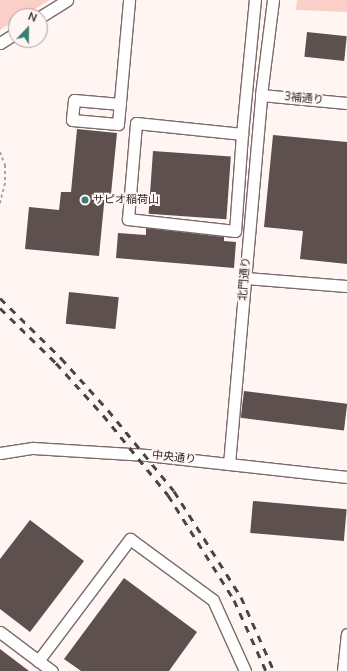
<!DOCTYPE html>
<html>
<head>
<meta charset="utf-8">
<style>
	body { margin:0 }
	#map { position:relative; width:347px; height:671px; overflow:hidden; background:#fff6f4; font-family:"Nunito Sans","Noto Sans JP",sans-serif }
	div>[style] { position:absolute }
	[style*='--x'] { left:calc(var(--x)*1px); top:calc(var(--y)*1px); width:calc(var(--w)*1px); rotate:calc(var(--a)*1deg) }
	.green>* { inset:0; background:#facfc7 }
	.building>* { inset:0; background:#5d504e; transform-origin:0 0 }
	.path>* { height:2px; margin-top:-1px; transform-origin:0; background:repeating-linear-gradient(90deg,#aba3a1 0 3px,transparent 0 6px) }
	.roads { filter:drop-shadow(1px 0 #796b69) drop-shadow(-1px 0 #796b69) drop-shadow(0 1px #796b69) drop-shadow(0 -1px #796b69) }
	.minor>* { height:11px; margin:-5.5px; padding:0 5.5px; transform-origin:5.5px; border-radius:5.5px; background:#fff }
	.rail>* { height:3px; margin-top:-1.5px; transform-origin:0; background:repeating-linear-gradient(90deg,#494341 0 7px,transparent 0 14px) }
	.dots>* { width:11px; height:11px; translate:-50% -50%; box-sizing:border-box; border:2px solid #fff6f4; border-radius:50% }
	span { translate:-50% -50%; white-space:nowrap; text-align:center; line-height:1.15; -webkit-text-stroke:4px #fff6f4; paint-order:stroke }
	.street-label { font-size:11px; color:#251f1e }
	.poi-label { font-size:11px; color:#251f1e }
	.left { translate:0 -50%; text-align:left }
	.north { position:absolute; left:8px; top:8px; width:40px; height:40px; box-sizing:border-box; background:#fff6f4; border:1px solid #a8a09e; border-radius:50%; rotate:22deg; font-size:11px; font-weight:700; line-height:16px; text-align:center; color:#251f1e }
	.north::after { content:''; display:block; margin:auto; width:14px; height:18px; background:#397f77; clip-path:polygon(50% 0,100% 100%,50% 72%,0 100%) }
</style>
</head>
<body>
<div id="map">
	<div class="green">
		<div style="clip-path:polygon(0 0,50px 0,23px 16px,16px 16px,16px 20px,0 30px)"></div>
		<div style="clip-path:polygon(297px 0,347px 0,347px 12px,296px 10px)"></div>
	</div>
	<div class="building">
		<div style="left:307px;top:32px;width:40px;height:25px;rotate:6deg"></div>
		<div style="clip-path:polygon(77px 129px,117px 133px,111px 194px,105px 194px,99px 256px,25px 249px,29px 207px,59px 210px,61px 192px,71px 192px)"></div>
		<div style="clip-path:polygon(273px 135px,347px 142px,347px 264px,300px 259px,303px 231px,264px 227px)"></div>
		<div style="left:153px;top:151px;width:78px;height:63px;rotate:4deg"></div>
		<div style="clip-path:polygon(146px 228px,224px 237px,224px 241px,236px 242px,234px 268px,116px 258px,118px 233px,146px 235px)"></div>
		<div style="left:69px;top:292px;width:50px;height:32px;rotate:6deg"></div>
		<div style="left:244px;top:391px;width:104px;height:27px;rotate:7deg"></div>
		<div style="left:253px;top:501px;width:94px;height:32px;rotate:5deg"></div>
		<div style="clip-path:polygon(30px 520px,84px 561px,30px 632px,0 609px,0 559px)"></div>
		<div style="clip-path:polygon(124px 578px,197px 632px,169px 671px,81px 671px,64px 659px)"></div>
		<div style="clip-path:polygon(0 649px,29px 671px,0 671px)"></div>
	</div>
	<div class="path">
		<div style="--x:0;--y:152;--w:14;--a:69"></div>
		<div style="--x:5;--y:165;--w:18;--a:90"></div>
		<div style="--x:5;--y:183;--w:21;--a:104"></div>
	</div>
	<div class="roads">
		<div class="minor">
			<div style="--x:40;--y:17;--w:32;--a:-32"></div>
			<div style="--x:0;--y:43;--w:19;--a:-32"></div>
			<div style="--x:261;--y:95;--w:86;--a:5.3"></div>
			<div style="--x:120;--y:104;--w:46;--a:-175"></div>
			<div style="--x:74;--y:100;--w:20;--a:96"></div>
			<div style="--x:72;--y:120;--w:46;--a:5"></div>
			<div style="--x:118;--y:124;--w:124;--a:-84.9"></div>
			<div style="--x:136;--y:123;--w:107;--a:5.9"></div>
			<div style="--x:242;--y:134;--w:97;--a:94.1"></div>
			<div style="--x:235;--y:231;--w:108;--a:-173.6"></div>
			<div style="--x:128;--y:219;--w:96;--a:-85.2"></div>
			<div style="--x:242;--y:134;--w:135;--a:-84.5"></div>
			<div style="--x:245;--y:278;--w:102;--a:4.5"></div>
			<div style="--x:0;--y:453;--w:33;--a:-9"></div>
			<div style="--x:33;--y:448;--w:114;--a:3.5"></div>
			<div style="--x:147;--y:455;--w:201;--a:6.3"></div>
			<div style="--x:229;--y:464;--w:370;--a:-85"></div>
			<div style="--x:261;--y:95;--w:96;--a:-82.8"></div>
			<div style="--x:0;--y:632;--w:65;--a:36.9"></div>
			<div style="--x:38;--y:661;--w:153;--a:-53"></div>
			<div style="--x:130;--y:539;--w:103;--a:36.3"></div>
			<div style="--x:213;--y:600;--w:78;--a:65.7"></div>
			<div style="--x:343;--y:671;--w:37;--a:-84"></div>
		</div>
	</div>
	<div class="rail">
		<div style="--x:0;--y:298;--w:86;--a:44.5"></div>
		<div style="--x:61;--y:358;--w:70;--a:47.9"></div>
		<div style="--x:108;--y:410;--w:104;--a:50.8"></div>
		<div style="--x:174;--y:491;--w:125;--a:57.7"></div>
		<div style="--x:241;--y:597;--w:81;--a:66"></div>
		<div style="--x:0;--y:308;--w:78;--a:44.5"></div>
		<div style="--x:56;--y:363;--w:70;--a:47.9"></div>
		<div style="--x:103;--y:415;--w:103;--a:50.9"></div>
		<div style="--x:168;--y:495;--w:124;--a:57.8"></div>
		<div style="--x:234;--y:600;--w:78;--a:65.7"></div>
	</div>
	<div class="dots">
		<div style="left:85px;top:200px;background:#397f77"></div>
	</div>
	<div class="street-label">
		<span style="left:304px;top:99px;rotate:5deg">3補通り</span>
		<span style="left:245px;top:279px;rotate:-85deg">北門通り</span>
		<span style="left:174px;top:458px;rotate:6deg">中央通り</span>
	</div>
	<div class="poi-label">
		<span class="left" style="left:93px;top:200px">サピオ稲荷山</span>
	</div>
	<div class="north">N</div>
</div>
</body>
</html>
